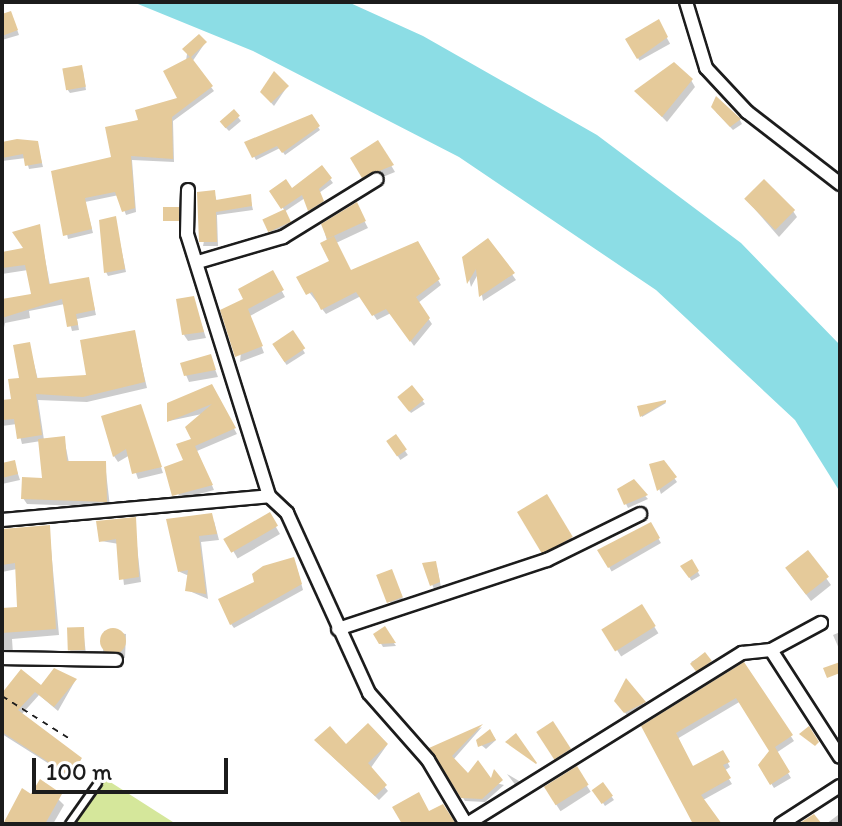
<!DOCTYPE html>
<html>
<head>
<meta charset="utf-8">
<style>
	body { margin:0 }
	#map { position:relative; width:842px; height:826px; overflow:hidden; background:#fff; font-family:Itim,sans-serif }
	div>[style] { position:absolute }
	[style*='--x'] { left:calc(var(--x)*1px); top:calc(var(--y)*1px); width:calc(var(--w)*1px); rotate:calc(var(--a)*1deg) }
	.green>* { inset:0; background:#d5e79b }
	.water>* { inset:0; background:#8cdde5 }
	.shadow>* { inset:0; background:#0003; transform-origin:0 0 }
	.building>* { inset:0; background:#e5ca9a; transform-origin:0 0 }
	.round { border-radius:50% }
	.path>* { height:2px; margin-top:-1px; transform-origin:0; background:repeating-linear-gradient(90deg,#1c1c1c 0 6px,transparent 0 12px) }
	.roads { filter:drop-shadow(2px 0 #1c1c1c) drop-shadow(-2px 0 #1c1c1c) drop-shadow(0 2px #1c1c1c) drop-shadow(0 -2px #1c1c1c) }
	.lane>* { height:6px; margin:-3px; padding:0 3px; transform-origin:3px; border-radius:3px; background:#fff }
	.street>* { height:12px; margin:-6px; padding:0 6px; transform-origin:6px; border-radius:6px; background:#fff }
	span { translate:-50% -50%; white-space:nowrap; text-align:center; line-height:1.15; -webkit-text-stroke:6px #fff; paint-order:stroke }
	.frame { position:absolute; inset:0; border:4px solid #1c1c1c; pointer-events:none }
	.scale { position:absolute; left:32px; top:758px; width:196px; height:36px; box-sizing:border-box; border:4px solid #1c1c1c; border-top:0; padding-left:10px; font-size:24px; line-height:28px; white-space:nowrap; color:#1c1c1c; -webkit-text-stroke:6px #fff; paint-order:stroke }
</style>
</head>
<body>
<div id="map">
	<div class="green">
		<div style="clip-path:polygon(104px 778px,176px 824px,75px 824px)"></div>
	</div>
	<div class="water">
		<div style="clip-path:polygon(133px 2px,348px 2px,423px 36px,597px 135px,741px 243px,840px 345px,840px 492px,795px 420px,656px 290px,459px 157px,253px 51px)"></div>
	</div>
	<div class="shadow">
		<div style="clip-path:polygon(2px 16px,13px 18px,19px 35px,2px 40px)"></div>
		<div style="left:658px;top:22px;width:25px;height:35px;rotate:61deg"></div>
		<div style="clip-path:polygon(205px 43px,192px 62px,214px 91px,173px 121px,174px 162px,132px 160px,136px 212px,126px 215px,119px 195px,85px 202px,93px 233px,68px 239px,54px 173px,114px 158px,140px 121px,180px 99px,187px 54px)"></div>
		<div style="clip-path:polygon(83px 71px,86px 90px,70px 93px,67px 89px)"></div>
		<div style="clip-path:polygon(691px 80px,695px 87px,667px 122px,637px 91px)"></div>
		<div style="clip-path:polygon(287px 87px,274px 106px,265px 96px)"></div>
		<div style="clip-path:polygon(717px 99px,740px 120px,742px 124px,733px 130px,716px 112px)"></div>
		<div style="clip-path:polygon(234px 112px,241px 121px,229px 131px,224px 126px)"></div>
		<div style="clip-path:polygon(311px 116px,320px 130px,285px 155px,280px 148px,256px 160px,247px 143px)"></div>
		<div style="clip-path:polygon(37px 143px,43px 167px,29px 169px,26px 158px,2px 161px,2px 145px)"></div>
		<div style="clip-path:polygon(378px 143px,395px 172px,368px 183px,353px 158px)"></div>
		<div style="clip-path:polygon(322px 168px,333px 183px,319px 193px,325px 206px,312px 213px,305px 198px,284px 212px,291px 226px,272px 235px,265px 220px,285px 211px,271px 191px,292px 191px)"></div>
		<div style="clip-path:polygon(214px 192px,217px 202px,250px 197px,253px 210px,217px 215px,218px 246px,203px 246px)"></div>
		<div style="clip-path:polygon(745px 198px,793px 211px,797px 217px,779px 237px)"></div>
		<div style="clip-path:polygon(356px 205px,368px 228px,336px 243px,350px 273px,417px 244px,441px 285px,418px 303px,432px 324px,414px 346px,391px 313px,377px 320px,361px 296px,326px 314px,302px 283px,332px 261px,323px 225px)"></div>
		<div style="clip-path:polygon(115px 218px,126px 272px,108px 276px,106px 272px)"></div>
		<div style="clip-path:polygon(39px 227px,50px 285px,88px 279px,96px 315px,77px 319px,79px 330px,72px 331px,65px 304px,29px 311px,30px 318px,5px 323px,2px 337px,2px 305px,33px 295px,28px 270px,2px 274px,2px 254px,26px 250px)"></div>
		<div style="clip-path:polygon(488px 241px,516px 280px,483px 301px,478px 274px,471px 287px,464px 258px)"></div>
		<div style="clip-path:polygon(272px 273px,285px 297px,250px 316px,264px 353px,240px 362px,246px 300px)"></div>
		<div style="clip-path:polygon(193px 298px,206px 338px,188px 341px,184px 335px)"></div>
		<div style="clip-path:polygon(134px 332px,147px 388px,87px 402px,38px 400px,44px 440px,64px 438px,69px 463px,105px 463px,110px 507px,27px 504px,23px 498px,44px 480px,41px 441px,22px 444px,17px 424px,2px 426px,2px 402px,13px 401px,29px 344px,38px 380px,88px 377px)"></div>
		<div style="left:292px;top:333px;width:24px;height:22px;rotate:57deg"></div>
		<div style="clip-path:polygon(210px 356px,218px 377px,189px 382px,186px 375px)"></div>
		<div style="clip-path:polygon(211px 387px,237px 434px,197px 451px,214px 490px,177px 500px,202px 414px,169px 421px)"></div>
		<div style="clip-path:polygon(411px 387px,425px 404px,411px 413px,402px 401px)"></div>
		<div style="clip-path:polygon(665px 402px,666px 403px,642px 417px,639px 408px)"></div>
		<div style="clip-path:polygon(140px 406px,163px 473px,138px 479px,130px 455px,118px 462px,114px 456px,103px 417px)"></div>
		<div style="left:395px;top:436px;width:23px;height:9px;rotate:56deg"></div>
		<div style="clip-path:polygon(14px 462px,20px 480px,2px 484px,2px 465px)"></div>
		<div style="clip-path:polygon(663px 462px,677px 482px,661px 494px,651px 466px)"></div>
		<div style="clip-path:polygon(633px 482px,648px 499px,628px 508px,626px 504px)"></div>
		<div style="left:547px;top:497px;width:55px;height:31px;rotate:59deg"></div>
		<div style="left:269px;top:515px;width:22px;height:49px;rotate:60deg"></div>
		<div style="clip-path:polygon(134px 519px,141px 582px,124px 585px,119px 544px,101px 541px)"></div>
		<div style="clip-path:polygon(168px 521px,214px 521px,219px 540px,201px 542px,208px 599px,187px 590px,189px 576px,180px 572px)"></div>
		<div style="left:650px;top:524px;width:22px;height:57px;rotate:60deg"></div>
		<div style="clip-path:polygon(49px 527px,59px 635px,12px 639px,13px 654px,2px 655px,2px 610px,19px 608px,17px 569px,2px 572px,2px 541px)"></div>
		<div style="clip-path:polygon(808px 553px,831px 585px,811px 601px,791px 575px)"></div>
		<div style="left:692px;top:562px;width:16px;height:10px;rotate:60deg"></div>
		<div style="clip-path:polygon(296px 565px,303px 590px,234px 628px,231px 624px)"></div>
		<div style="clip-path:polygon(424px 565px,437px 567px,441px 587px,434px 589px)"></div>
		<div style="clip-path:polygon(393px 575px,404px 601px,392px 606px,390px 602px)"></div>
		<div style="left:642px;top:607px;width:31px;height:44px;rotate:58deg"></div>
		<div style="clip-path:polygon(83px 629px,86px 654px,72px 654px,70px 650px)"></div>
		<div style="clip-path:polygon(384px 629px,396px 646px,383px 647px,376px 635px)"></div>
		<div style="clip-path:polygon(104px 631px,126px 634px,125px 658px,103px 654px)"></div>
		<div style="clip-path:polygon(840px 632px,840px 651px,833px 635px)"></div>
		<div style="left:705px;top:654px;width:14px;height:16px;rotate:60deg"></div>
		<div style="clip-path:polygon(744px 665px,794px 741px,776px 753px,791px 778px,774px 788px,760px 766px,772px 751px,741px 701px,677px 739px,692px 768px,722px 752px,730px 767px,724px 771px,732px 784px,703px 800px,719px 824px,698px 824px,644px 727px)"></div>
		<div style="clip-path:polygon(75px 681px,58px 711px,39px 695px,21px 715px,81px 759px,73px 779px,2px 734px,2px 697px)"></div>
		<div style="clip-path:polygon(626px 681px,646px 707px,628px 716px,619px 706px)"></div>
		<div style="left:552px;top:724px;width:35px;height:16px;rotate:55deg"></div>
		<div style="clip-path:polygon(482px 727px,453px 760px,468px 776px,504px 785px,485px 802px,465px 801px,432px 749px)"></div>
		<div style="clip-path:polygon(490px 731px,496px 740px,486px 749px,480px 744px)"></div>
		<div style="clip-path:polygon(320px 745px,387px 745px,370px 769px,388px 791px,379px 800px)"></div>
		<div style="left:576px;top:769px;width:27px;height:36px;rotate:57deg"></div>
		<div style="clip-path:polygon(507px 774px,519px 781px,521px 785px,517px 787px)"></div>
		<div style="clip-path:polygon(41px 782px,64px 805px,53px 824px,5px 824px)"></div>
		<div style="clip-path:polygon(603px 785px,614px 800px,605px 806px,597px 794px)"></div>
		<div style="clip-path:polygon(838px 815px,840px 824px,826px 824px)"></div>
	</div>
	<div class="building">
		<div style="clip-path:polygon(11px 11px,18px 30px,2px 36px,2px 14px)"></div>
		<div style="clip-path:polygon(659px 19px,668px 37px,637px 59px,625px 39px)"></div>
		<div style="clip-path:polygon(199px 34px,207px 42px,191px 57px,213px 86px,172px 117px,173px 159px,131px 156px,135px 208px,122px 212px,115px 192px,85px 198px,92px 229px,63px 236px,51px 171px,111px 157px,105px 127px,138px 120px,135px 110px,177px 98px,163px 71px,190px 57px,182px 49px)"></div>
		<div style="clip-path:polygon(674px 62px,693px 79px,662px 117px,634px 91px)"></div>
		<div style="left:82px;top:65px;width:22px;height:20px;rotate:80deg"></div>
		<div style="clip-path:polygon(274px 71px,289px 86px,271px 103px,260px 92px)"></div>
		<div style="clip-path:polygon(716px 96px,741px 119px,730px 127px,711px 107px)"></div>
		<div style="left:234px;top:109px;width:9px;height:19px;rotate:49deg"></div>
		<div style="clip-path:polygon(312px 114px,320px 126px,282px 153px,277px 146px,252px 158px,244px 142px)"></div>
		<div style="clip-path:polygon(17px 139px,38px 141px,42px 163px,25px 166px,23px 154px,2px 158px,2px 142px)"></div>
		<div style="clip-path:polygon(378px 140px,394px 165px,362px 178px,350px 158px)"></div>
		<div style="clip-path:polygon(322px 165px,332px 178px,319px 189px,324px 201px,308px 211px,302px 195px,281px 209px,269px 191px,286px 179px,292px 188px)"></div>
		<div style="left:764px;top:179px;width:44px;height:28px;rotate:45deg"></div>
		<div style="clip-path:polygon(215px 190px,216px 200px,251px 194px,252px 206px,216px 212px,217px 242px,199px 242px,197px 192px)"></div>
		<div style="clip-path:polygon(357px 202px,366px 221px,327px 239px,321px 224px)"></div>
		<div style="left:163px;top:207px;width:16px;height:14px"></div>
		<div style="left:285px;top:209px;width:14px;height:25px;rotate:65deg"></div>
		<div style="clip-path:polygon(116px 216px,125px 269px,104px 273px,99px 220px)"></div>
		<div style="clip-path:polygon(40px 224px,49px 284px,89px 277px,95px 310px,76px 314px,78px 325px,67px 327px,62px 299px,2px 318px,2px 299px,31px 294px,25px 265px,2px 268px,2px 252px,23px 248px,12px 232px)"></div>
		<div style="clip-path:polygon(334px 236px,351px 270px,418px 241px,440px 279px,416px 297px,430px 318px,410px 342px,386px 309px,372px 316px,356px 292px,321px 310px,312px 292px,306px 295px,296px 277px,329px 261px,320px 243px)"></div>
		<div style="clip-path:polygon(488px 238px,515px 273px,479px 297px,476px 269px,467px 284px,462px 257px)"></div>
		<div style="clip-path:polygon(273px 270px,284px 290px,248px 309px,263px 346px,235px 357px,220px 310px,243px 299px,238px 289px)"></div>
		<div style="clip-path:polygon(194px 296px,204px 332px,182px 335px,176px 299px)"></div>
		<div style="clip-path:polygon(135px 330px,145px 382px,83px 397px,36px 394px,42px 435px,17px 439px,14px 419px,2px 420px,2px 400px,11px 399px,8px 379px,19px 378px,13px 345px,30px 342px,37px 378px,86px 375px,80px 340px)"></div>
		<div style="left:293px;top:330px;width:22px;height:25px;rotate:56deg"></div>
		<div style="clip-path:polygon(211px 354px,216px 370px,184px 376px,180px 363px)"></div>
		<div style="clip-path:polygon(212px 384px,236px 428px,195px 446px,213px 485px,172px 496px,164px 467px,183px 460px,176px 444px,191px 439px,185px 427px,212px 404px,167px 422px,167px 403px)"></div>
		<div style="left:412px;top:385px;width:19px;height:19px;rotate:51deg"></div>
		<div style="clip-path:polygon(666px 400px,666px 402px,640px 417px,637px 406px)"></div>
		<div style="clip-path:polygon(141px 404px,162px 467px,132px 474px,126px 449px,113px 457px,101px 416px)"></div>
		<div style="left:396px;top:434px;width:19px;height:12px;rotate:55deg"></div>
		<div style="clip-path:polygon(65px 436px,67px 461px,106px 461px,107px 502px,21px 499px,22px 477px,42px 478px,38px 439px)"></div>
		<div style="clip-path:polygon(15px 460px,18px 474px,2px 478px,2px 463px)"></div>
		<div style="clip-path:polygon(664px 460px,677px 477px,657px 491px,649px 464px)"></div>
		<div style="clip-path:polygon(634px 479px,648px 495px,624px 505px,617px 489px)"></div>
		<div style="left:547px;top:494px;width:50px;height:35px;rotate:59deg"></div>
		<div style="left:270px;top:512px;width:16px;height:54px;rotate:60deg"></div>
		<div style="clip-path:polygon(212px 513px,217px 534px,199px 536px,206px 594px,185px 591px,188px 570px,178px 572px,166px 519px)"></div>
		<div style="clip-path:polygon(136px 517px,139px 577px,119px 580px,116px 539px,99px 542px,96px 521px)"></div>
		<div style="clip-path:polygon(651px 522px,660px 538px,608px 568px,597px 550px)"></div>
		<div style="clip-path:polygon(50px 525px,56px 629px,2px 633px,2px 608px,17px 607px,15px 563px,2px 565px,2px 529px)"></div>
		<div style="left:808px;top:550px;width:34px;height:29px;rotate:52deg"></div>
		<div style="clip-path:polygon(294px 557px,302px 584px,230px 625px,218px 599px,254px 582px,252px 574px,263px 566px)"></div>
		<div style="clip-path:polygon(692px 559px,699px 571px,689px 578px,680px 566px)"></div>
		<div style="clip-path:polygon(436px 561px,440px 582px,430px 586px,422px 563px)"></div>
		<div style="left:392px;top:569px;width:30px;height:17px;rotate:69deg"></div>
		<div style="left:642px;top:604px;width:26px;height:48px;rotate:58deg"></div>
		<div style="clip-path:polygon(385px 626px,396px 643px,379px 644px,373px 634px)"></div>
		<div style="left:84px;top:627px;width:23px;height:17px;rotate:88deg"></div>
		<div class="round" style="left:100px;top:628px;width:26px;height:26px"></div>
		<div style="left:705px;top:652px;width:11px;height:19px;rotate:52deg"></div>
		<div style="clip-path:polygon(744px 662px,793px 735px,775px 747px,790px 772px,770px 785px,758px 765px,769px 751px,736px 698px,676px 733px,693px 766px,723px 750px,730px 762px,723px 765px,731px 778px,701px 795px,722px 824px,693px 824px,641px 726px)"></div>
		<div style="clip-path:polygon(840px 662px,840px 673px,827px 678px,823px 668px)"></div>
		<div style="clip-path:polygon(54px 668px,77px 679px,54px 707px,35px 692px,18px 710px,82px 758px,70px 776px,2px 732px,2px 693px,21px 669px,41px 685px)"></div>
		<div style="clip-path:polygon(626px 678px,646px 702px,624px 713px,614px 701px)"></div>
		<div style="left:553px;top:721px;width:33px;height:20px;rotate:57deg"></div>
		<div style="clip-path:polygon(368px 723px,388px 744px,368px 763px,387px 785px,375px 796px,314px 740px,330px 726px,346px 744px)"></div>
		<div style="clip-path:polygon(483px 724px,452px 756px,468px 773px,478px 760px,491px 778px,494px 769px,503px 780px,482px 799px,461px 798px,429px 748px)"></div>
		<div style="clip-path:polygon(809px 726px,819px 742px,815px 746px,799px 734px)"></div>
		<div style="clip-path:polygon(490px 729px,496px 740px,478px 747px,476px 740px)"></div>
		<div style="clip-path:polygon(516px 733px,537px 763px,536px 764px,505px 742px)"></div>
		<div style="left:577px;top:766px;width:22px;height:39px;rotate:58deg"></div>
		<div style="clip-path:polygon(40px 779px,62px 794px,45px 824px,3px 824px,22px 788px,31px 794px)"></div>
		<div style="left:603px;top:782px;width:17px;height:14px;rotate:54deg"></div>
		<div style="clip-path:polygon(419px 792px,429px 811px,443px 804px,456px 824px,402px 824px,392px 807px)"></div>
		<div style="clip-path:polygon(814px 814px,822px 824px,798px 824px)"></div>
	</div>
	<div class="path">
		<div style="--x:2;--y:696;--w:80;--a:32.3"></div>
	</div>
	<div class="roads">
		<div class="lane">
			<div style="--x:69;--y:824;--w:50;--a:-54.7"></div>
		</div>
		<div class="street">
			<div style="--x:686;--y:2;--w:69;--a:73.1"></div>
			<div style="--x:706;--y:68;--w:60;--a:47"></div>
			<div style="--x:747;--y:112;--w:118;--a:37.7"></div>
			<div style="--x:188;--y:190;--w:44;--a:91.3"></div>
			<div style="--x:187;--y:234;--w:275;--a:72.6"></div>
			<div style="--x:198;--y:262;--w:89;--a:-16.4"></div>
			<div style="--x:283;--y:237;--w:110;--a:-31.7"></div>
			<div style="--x:2;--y:520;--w:268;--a:-5.1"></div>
			<div style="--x:269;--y:496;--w:25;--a:43"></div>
			<div style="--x:287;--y:513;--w:198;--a:65.5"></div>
			<div style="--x:369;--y:693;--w:89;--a:48.6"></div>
			<div style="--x:428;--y:760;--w:74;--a:59.3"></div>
			<div style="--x:338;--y:629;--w:220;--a:-18.3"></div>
			<div style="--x:547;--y:560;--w:104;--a:-26.3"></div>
			<div style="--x:771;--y:650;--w:57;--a:-28.4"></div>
			<div style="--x:2;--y:658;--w:114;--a:1"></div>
			<div style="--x:467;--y:824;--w:324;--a:-31.9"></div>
			<div style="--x:742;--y:653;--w:29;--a:-6"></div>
			<div style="--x:771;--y:650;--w:127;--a:57.2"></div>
			<div style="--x:781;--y:824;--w:70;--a:-32.8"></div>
		</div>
	</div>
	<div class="frame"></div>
	<div class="scale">100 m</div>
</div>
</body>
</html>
